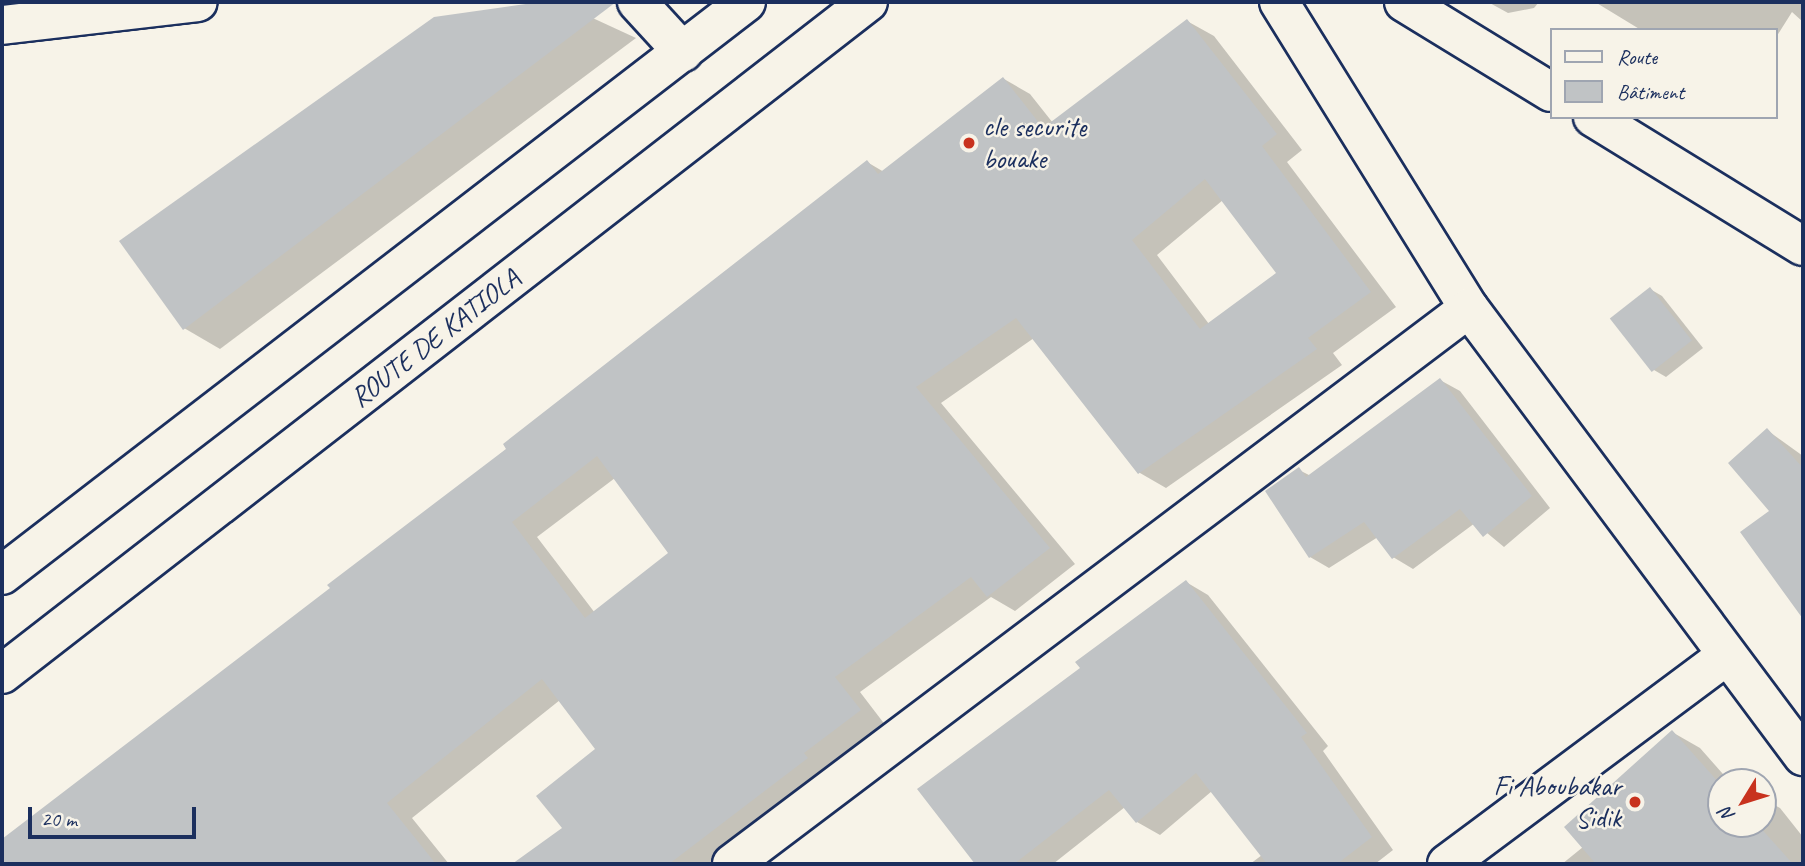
<!DOCTYPE html>
<html>
<head>
<meta charset="utf-8">
<style>
	body { margin:0 }
	#map { position:relative; width:1805px; height:866px; overflow:hidden; background:#f7f3e8; font-family:Caveat,sans-serif }
	div>[style] { position:absolute }
	[style*='--x'] { left:calc(var(--x)*1px); top:calc(var(--y)*1px); width:calc(var(--w)*1px); rotate:calc(var(--a)*1deg) }
	.shadow>* { inset:0; background:#0003 }
	.building>* { inset:0; background:#c0c3c5; transform-origin:0 0 }
	.roads { filter:drop-shadow(2px 0 #1b2f5e) drop-shadow(-2px 0 #1b2f5e) drop-shadow(0 2px #1b2f5e) drop-shadow(0 -2px #1b2f5e) }
	.minor>* { height:38px; margin:-19px; padding:0 19px; transform-origin:19px; border-radius:19px; background:#f7f3e8 }
	.tertiary>* { height:38px; margin:-19px; padding:0 19px; transform-origin:19px; border-radius:19px; background:#f7f3e8 }
	.trunk>* { height:38px; margin:-19px; padding:0 19px; transform-origin:19px; border-radius:19px; background:#f7f3e8 }
	.dots>* { width:19px; height:19px; translate:-50% -50%; box-sizing:border-box; border:4px solid #f7f3e8; border-radius:50% }
	span { translate:-50% -50%; white-space:nowrap; text-align:center; line-height:1.15; -webkit-text-stroke:5px #f7f3e8; paint-order:stroke }
	.poi-label { font-size:28px; color:#1b2f5e }
	.left { translate:0 -50%; text-align:left }
	.right { translate:-100% -50%; text-align:right }
	.street-label { font-size:28px; color:#1b2f5e }
	.frame { position:absolute; inset:0; border:4px solid #1b2f5e; pointer-events:none }
	.legend { position:absolute; left:1550px; top:28px; width:228px; height:91px; box-sizing:border-box; background:#f7f3e8; border:2px solid #9fa5b1; margin:0; padding:9px 12px; list-style:none; font-size:21px; color:#1b2f5e }
	.legend li { display:flex; align-items:center; gap:14px; height:35px }
	.legend b { width:35px; border:2px solid #9fa5b1 }
	.north { position:absolute; left:1707px; top:768px; width:70px; height:70px; box-sizing:border-box; background:#f7f3e8; border:2px solid #9fa5b1; border-radius:50%; rotate:232deg; font-size:19px; font-weight:700; line-height:28px; text-align:center; color:#1b2f5e }
	.north::after { content:''; display:block; margin:auto; width:24px; height:32px; background:#c8321e; clip-path:polygon(50% 0,100% 100%,50% 72%,0 100%) }
	.scale { position:absolute; left:28px; top:807px; width:168px; height:32px; box-sizing:border-box; border:4px solid #1b2f5e; border-top:0; padding-left:9px; font-size:21px; line-height:24px; white-space:nowrap; color:#1b2f5e; -webkit-text-stroke:5px #f7f3e8; paint-order:stroke }
</style>
</head>
<body>
<div id="map">
	<div class="shadow">
		<div style="clip-path:polygon(558px 2px,636px 38px,220px 349px,184px 328px,435px 18px)"></div>
		<div style="clip-path:polygon(1488px 2px,1539px 2px,1534px 8px,1508px 13px)"></div>
		<div style="clip-path:polygon(1595px 2px,1803px 2px,1803px 22px,1792px 12px,1775px 39px,1775px 30px,1641px 30px)"></div>
		<div style="clip-path:polygon(evenodd,1187px 21px,1214px 36px,1302px 150px,1287px 162px,1396px 307px,1333px 353px,1342px 365px,1166px 488px,1140px 473px,1034px 338px,941px 403px,1075px 564px,1015px 611px,991px 597px,860px 692px,886px 726px,745px 864px,515px 864px,564px 829px,598px 750px,560px 700px,412px 818px,449px 864px,2px 864px,2px 841px,332px 588px,867px 162px,884px 172px,1004px 79px,1030px 94px,1053px 123px,1187px 21px,1223px 200px,1279px 274px,1209px 324px,1157px 255px,1223px 200px,1187px 21px,615px 478px,671px 554px,595px 613px,537px 537px,615px 478px)"></div>
		<div style="clip-path:polygon(1650px 289px,1662px 296px,1703px 348px,1666px 377px,1654px 370px)"></div>
		<div style="clip-path:polygon(1440px 380px,1460px 391px,1550px 508px,1504px 547px,1475px 523px,1413px 569px,1393px 557px,1378px 537px,1329px 568px,1310px 557px,1299px 470px,1311px 476px)"></div>
		<div style="clip-path:polygon(1767px 430px,1803px 456px,1803px 616px,1742px 532px,1771px 511px)"></div>
		<div style="clip-path:polygon(1186px 582px,1208px 595px,1328px 746px,1323px 751px,1393px 850px,1375px 864px,1250px 864px,1262px 855px,1212px 791px,1160px 835px,1137px 822px,1125px 807px,1053px 864px,977px 864px,920px 789px,1082px 668px)"></div>
		<div style="clip-path:polygon(1672px 732px,1700px 748px,1730px 782px,1721px 782px,1721px 824px,1763px 824px,1763px 799px,1780px 808px,1803px 837px,1803px 864px,1562px 864px,1583px 847px)"></div>
	</div>
	<div class="building">
		<div style="clip-path:polygon(540px 2px,616px 2px,183px 330px,119px 241px,434px 17px)"></div>
		<div style="clip-path:polygon(evenodd,1187px 19px,1277px 134px,1262px 146px,1371px 292px,1308px 338px,1317px 349px,1138px 474px,1016px 318px,916px 387px,1050px 548px,987px 597px,971px 577px,835px 677px,861px 710px,804px 753px,808px 758px,669px 864px,512px 864px,562px 828px,536px 796px,595px 749px,542px 679px,387px 803px,436px 864px,2px 864px,2px 839px,330px 588px,327px 585px,506px 449px,503px 444px,867px 160px,878px 174px,1003px 77px,1043px 128px,1187px 19px,1205px 179px,1276px 273px,1200px 329px,1132px 240px,1205px 179px,1187px 19px,597px 456px,668px 553px,585px 618px,512px 522px,597px 456px)"></div>
		<div style="left:1650px;top:287px;width:68px;height:51px;rotate:52deg"></div>
		<div style="clip-path:polygon(1440px 378px,1532px 496px,1483px 537px,1460px 509px,1392px 559px,1364px 522px,1309px 558px,1265px 491px,1299px 467px,1306px 477px)"></div>
		<div style="clip-path:polygon(1767px 428px,1803px 468px,1803px 619px,1740px 532px,1769px 511px,1728px 463px)"></div>
		<div style="clip-path:polygon(1186px 580px,1307px 733px,1301px 737px,1372px 837px,1337px 864px,1267px 864px,1196px 773px,1136px 823px,1109px 790px,1014px 864px,975px 864px,917px 789px,1080px 668px,1075px 662px)"></div>
		<div style="clip-path:polygon(1672px 730px,1721px 785px,1721px 824px,1757px 824px,1793px 864px,1596px 864px,1564px 827px)"></div>
	</div>
	<div class="roads">
		<div class="minor">
			<div style="--x:637;--y:2;--w:68;--a:47.4"></div>
			<div style="--x:1279;--y:2;--w:360;--a:58.2"></div>
			<div style="--x:1469;--y:308;--w:559;--a:53.29"></div>
			<div style="--x:2;--y:25;--w:197;--a:-6.7"></div>
			<div style="--x:732;--y:864;--w:923;--a:-37.03"></div>
			<div style="--x:1447;--y:864;--w:348;--a:-36.7"></div>
		</div>
		<div class="tertiary">
			<div style="--x:1404;--y:2;--w:172;--a:31.5"></div>
			<div style="--x:1593;--y:117;--w:246;--a:31.6"></div>
		</div>
		<div class="trunk">
			<div style="--x:2;--y:575;--w:939;--a:-37.6"></div>
			<div style="--x:2;--y:674;--w:1096;--a:-37.81"></div>
		</div>
	</div>
	<div class="dots">
		<div style="left:969px;top:143px;background:#c8321e"></div>
		<div style="left:1635px;top:802px;background:#c8321e"></div>
	</div>
	<div class="poi-label">
		<span class="left" style="left:983px;top:143px">cle securite<br>bouake</span>
		<span class="right" style="left:1621px;top:802px">Fi Aboubakar<br>Sidik</span>
	</div>
	<div class="street-label">
		<span style="left:435px;top:338px;rotate:-38deg">ROUTE DE KATIOLA</span>
	</div>
	<div class="frame"></div>
	<ul class="legend">
	<li><b style="height:9px;background:#f7f3e8"></b>Route</li>
	<li><b style="height:19px;background:#c0c3c5"></b>Bâtiment</li>
	</ul>
	<div class="north">N</div>
	<div class="scale">20 m</div>
</div>
</body>
</html>
